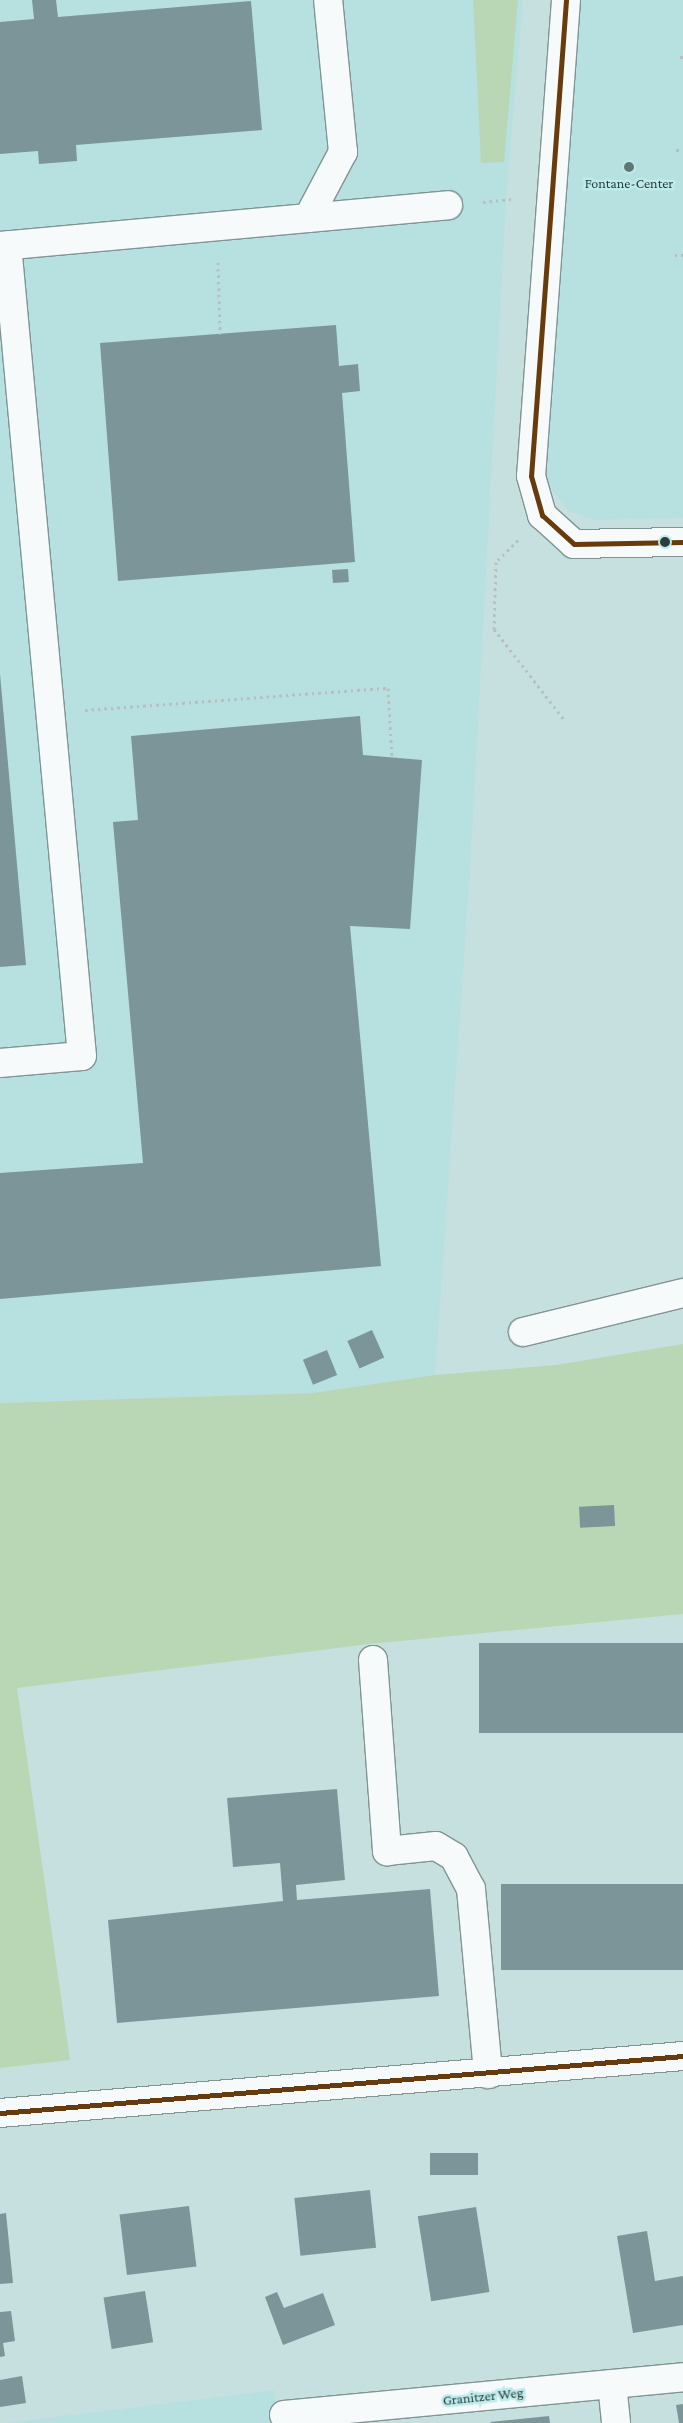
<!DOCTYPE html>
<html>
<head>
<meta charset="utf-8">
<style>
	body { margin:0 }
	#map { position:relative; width:683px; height:2423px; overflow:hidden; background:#c6e0df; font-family:"Crimson Pro",serif }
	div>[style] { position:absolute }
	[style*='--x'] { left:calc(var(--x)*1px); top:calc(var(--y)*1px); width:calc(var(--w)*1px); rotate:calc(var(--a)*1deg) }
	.built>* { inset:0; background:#b6e1e0 }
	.green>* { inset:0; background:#b9d7b4 }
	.building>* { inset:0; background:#7c9599; transform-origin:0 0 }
	.path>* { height:3px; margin-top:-1.5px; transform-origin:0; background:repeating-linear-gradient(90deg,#b7c0c0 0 2.5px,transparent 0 6.5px) }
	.roads { filter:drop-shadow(1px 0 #809493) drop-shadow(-1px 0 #809493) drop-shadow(0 1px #809493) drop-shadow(0 -1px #809493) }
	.minor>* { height:28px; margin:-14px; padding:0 14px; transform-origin:14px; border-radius:14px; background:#f6fafa }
	.bus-1>* { height:5px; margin:-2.5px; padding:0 2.5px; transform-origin:2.5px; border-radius:2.5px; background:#683b0c }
	.dots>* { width:14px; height:14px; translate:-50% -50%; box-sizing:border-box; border:2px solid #bcebe9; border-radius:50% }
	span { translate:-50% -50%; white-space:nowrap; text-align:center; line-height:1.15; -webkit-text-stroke:5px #bcebe9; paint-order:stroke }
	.poi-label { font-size:14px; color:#2b3e3e }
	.street-label { font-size:14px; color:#2b3e3e }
</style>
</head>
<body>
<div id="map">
	<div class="built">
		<div style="clip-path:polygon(0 0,523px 0,506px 200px,470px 871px,435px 1375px,313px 1393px,0 1403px)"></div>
		<div style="clip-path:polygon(579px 0,683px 0,683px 518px,595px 520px,569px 511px,546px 482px,542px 451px)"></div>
		<div style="clip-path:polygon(274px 2390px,278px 2423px,7px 2423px)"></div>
	</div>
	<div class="green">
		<div style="clip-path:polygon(473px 0,518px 0,504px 162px,481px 163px)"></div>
		<div style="clip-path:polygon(683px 1344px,683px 1614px,369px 1644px,17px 1688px,70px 2060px,0 2068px,0 1403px,313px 1393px,435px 1375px,556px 1365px)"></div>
	</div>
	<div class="building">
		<div style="clip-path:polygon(32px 0,56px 0,58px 17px,251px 1px,262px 130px,76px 145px,77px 161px,39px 164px,38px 151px,0 154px,0 22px,34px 19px)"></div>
		<div style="clip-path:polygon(336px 325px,339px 366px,358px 364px,360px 391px,342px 393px,355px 562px,118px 581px,100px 343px)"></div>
		<div style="left:348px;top:569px;width:13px;height:16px;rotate:86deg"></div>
		<div style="clip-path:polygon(0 674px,26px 965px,0 967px)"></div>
		<div style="clip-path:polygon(360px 716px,363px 755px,422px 760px,410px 929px,350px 926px,381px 1266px,0 1299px,0 1173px,143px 1163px,113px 822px,138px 820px,131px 736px)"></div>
		<div style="left:372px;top:1330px;width:30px;height:27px;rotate:66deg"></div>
		<div style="left:327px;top:1350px;width:27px;height:26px;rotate:68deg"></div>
		<div style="left:614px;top:1505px;width:21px;height:35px;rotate:87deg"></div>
		<div style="left:683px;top:1643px;width:90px;height:204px;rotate:90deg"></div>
		<div style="clip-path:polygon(337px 1789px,345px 1880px,296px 1885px,297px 1900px,430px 1889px,439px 1996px,117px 2023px,108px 1920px,283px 1901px,280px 1863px,233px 1867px,227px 1798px)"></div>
		<div style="left:683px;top:1884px;width:86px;height:182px;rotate:90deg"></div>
		<div style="left:430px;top:2153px;width:48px;height:22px"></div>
		<div style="left:370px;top:2190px;width:58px;height:76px;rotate:84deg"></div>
		<div style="left:189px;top:2206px;width:61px;height:70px;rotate:83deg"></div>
		<div style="left:476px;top:2207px;width:86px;height:59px;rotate:81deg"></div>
		<div style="clip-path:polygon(6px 2213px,13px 2283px,0 2284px,0 2214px)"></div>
		<div style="clip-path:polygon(647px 2231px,655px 2281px,683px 2276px,683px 2325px,633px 2333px,617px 2236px)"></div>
		<div style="left:145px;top:2291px;width:52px;height:42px;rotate:81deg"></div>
		<div style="clip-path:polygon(277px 2292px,284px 2308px,323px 2293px,335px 2325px,283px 2345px,265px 2297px)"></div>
		<div style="clip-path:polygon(11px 2311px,15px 2341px,3px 2343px,5px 2356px,0 2357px,0 2312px)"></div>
		<div style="clip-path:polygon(22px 2376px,26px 2403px,0 2407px,0 2380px)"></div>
		<div style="clip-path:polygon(683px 2404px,683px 2423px,679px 2423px,676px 2405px)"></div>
		<div style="clip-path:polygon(549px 2416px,550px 2423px,491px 2423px,490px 2422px)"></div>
	</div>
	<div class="path">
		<div style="--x:680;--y:57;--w:3;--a:0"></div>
		<div style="--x:676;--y:150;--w:7;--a:0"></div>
		<div style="--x:483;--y:202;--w:31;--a:-6"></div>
		<div style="--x:675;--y:255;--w:8;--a:0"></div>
		<div style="--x:218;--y:262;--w:72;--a:88.4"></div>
		<div style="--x:518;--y:540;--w:31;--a:135"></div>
		<div style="--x:496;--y:562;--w:67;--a:91.7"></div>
		<div style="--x:494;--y:629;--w:116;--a:52.3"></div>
		<div style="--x:85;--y:710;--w:304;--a:-4.2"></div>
		<div style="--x:388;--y:688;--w:69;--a:86.7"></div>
	</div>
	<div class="roads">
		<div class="minor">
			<div style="--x:566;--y:0;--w:477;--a:94.2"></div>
			<div style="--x:531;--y:476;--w:41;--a:74.2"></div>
			<div style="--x:542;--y:515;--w:43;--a:42.2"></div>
			<div style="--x:574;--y:544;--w:109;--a:-1.1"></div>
			<div style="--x:308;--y:218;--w:75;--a:-62.1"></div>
			<div style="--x:343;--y:152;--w:153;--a:-95.6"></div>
			<div style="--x:0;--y:246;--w:450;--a:-5.2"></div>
			<div style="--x:0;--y:1063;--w:82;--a:-4.9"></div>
			<div style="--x:82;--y:1056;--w:814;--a:-95.28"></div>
			<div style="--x:523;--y:1332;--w:165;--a:-13.7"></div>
			<div style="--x:373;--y:1660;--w:192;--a:85.8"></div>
			<div style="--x:387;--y:1851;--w:49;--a:-5.8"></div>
			<div style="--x:436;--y:1846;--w:21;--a:31"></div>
			<div style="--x:454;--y:1857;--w:36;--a:62"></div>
			<div style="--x:471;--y:1889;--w:186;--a:84.7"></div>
			<div style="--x:0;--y:2113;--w:685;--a:-4.77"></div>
			<div style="--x:612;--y:2384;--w:39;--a:84"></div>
			<div style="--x:284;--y:2415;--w:401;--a:-5.4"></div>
		</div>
	</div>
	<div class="bus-1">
		<div style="--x:566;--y:0;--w:477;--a:94.2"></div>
		<div style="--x:531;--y:476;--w:41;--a:74.2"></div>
		<div style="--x:542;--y:515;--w:43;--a:42.2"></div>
		<div style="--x:574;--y:544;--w:109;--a:-1.1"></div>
		<div style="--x:0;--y:2113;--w:685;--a:-4.77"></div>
	</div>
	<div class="dots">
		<div style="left:629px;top:167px;background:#617776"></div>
		<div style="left:665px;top:542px;background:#2b3e3e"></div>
	</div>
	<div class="poi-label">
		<span style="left:629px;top:183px">Fontane-Center</span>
	</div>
	<div class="street-label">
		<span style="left:483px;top:2396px;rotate:-6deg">Granitzer Weg</span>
	</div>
</div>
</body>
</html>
